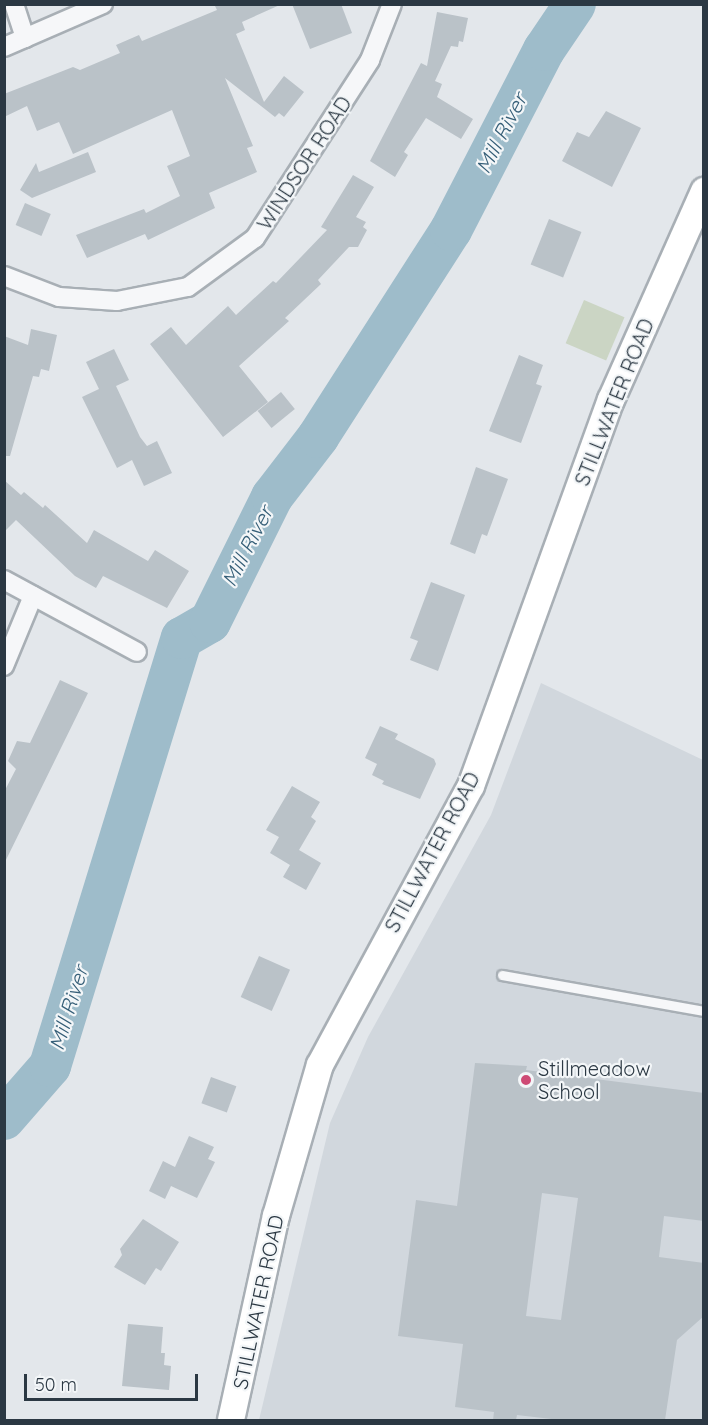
<!DOCTYPE html>
<html>
<head>
<meta charset="utf-8">
<style>
	body { margin:0 }
	#map { position:relative; width:708px; height:1425px; overflow:hidden; background:#e3e7eb; font-family:Quicksand,sans-serif }
	div>[style] { position:absolute }
	[style*='--x'] { left:calc(var(--x)*1px); top:calc(var(--y)*1px); width:calc(var(--w)*1px); rotate:calc(var(--a)*1deg) }
	.built>* { inset:0; background:#d1d7dd }
	.green>* { inset:0; background:#cbd5c4; transform-origin:0 0 }
	.river>* { height:42px; margin:-21px; padding:0 21px; transform-origin:21px; border-radius:21px; background:#9ebcca }
	.building>* { inset:0; background:#bac2c8; transform-origin:0 0 }
	.roads { filter:drop-shadow(2px 0 #a8afb5) drop-shadow(-2px 0 #a8afb5) drop-shadow(0 2px #a8afb5) drop-shadow(0 -2px #a8afb5) }
	.service>* { height:9px; margin:-4.5px; padding:0 4.5px; transform-origin:4.5px; border-radius:4.5px; background:#f6f7f9 }
	.minor>* { height:18px; margin:-9px; padding:0 9px; transform-origin:9px; border-radius:9px; background:#f6f7f9 }
	.secondary>* { height:26px; margin:-13px; padding:0 13px; transform-origin:13px; border-radius:13px; background:#fff }
	.dots>* { width:16px; height:16px; translate:-50% -50%; box-sizing:border-box; border:3px solid #f3f6f8; border-radius:50% }
	span { translate:-50% -50%; white-space:nowrap; text-align:center; line-height:1.15; -webkit-text-stroke:4.5px #f3f6f8; paint-order:stroke }
	.street-label { font-size:20px; color:#2b3843 }
	.poi-label { font-size:20px; color:#2b3843 }
	.left { translate:0 -50%; text-align:left }
	.water-label { font-size:21px; color:#355e77; font-style:italic }
	.frame { position:absolute; inset:0; border:6px solid #2b3843; pointer-events:none }
	.scale { position:absolute; left:24px; top:1374px; width:174px; height:27px; box-sizing:border-box; border:3px solid #2b3843; border-top:0; padding-left:8px; font-size:18px; line-height:21px; white-space:nowrap; color:#2b3843; -webkit-text-stroke:4px #f3f6f8; paint-order:stroke }
</style>
</head>
<body>
<div id="map">
	<div class="built">
		<div style="clip-path:polygon(541px 683px,703px 760px,703px 1420px,259px 1420px,330px 1123px,368px 1037px,491px 815px)"></div>
	</div>
	<div class="green">
		<div style="left:584px;top:300px;width:44px;height:47px;rotate:23deg"></div>
	</div>
	<div class="river">
		<div style="--x:4;--y:1119;--w:70;--a:-49"></div>
		<div style="--x:50;--y:1066;--w:448;--a:-72.9"></div>
		<div style="--x:182;--y:638;--w:32;--a:-30"></div>
		<div style="--x:210;--y:622;--w:140;--a:-63.6"></div>
		<div style="--x:272;--y:497;--w:76;--a:-52.5"></div>
		<div style="--x:318;--y:437;--w:246;--a:-57.3"></div>
		<div style="--x:451;--y:230;--w:203;--a:-62.7"></div>
		<div style="--x:544;--y:50;--w:55;--a:-56"></div>
	</div>
	<div class="building">
		<div style="clip-path:polygon(214px 4px,282px 4px,242px 22px,245px 30px,236px 34px,264px 102px,284px 76px,304px 92px,284px 117px,279px 113px,275px 117px,225px 78px,253px 146px,247px 148px,257px 172px,209px 193px,215px 208px,148px 240px,145px 234px,87px 258px,76px 235px,144px 209px,146px 213px,180px 196px,167px 166px,190px 156px,172px 110px,73px 154px,59px 122px,37px 131px,27px 106px,4px 117px,4px 94px,73px 67px,80px 70px,120px 53px,116px 45px,139px 35px,142px 41px,217px 10px)"></div>
		<div style="clip-path:polygon(292px 4px,341px 4px,352px 33px,310px 49px)"></div>
		<div style="clip-path:polygon(437px 12px,468px 18px,463px 42px,459px 41px,458px 47px,451px 46px,435px 81px,442px 84px,437px 97px,473px 119px,461px 139px,426px 118px,404px 152px,408px 155px,395px 177px,370px 161px,421px 63px,427px 66px)"></div>
		<div style="clip-path:polygon(606px 111px,641px 128px,612px 187px,562px 161px,577px 132px,589px 137px)"></div>
		<div style="clip-path:polygon(88px 152px,96px 172px,32px 198px,20px 190px,36px 163px,39px 172px)"></div>
		<div style="clip-path:polygon(353px 175px,374px 187px,356px 217px,366px 222px,363px 227px,367px 230px,358px 247px,349px 247px,318px 280px,321px 284px,285px 318px,289px 321px,239px 366px,268px 402px,223px 437px,150px 344px,171px 327px,186px 345px,228px 306px,236px 315px,273px 281px,276px 283px,327px 230px,321px 227px)"></div>
		<div style="left:25px;top:203px;width:28px;height:24px;rotate:23deg"></div>
		<div style="left:549px;top:219px;width:35px;height:49px;rotate:22deg"></div>
		<div style="clip-path:polygon(31px 329px,57px 335px,49px 371px,41px 369px,39px 377px,33px 376px,10px 456px,4px 456px,4px 336px,28px 345px)"></div>
		<div style="clip-path:polygon(114px 349px,129px 380px,116px 386px,140px 437px,147px 446px,157px 441px,172px 473px,144px 486px,132px 460px,117px 468px,82px 397px,99px 389px,86px 362px)"></div>
		<div style="clip-path:polygon(519px 355px,543px 365px,536px 384px,542px 386px,521px 443px,489px 431px)"></div>
		<div style="left:281px;top:392px;width:22px;height:30px;rotate:51deg"></div>
		<div style="clip-path:polygon(476px 467px,508px 479px,487px 536px,482px 534px,475px 554px,450px 544px)"></div>
		<div style="clip-path:polygon(4px 480px,21px 495px,24px 492px,43px 508px,45px 505px,87px 543px,94px 530px,148px 561px,155px 550px,189px 571px,167px 608px,103px 576px,96px 588px,75px 576px,16px 520px,4px 532px)"></div>
		<div style="clip-path:polygon(431px 582px,465px 595px,438px 671px,410px 660px,418px 641px,410px 638px)"></div>
		<div style="clip-path:polygon(60px 680px,88px 693px,4px 864px,4px 792px,16px 769px,8px 761px,17px 741px,30px 743px)"></div>
		<div style="clip-path:polygon(380px 726px,398px 734px,395px 739px,434px 759px,436px 764px,420px 799px,382px 784px,384px 781px,372px 775px,377px 764px,365px 758px)"></div>
		<div style="clip-path:polygon(292px 786px,320px 802px,311px 817px,316px 821px,299px 850px,321px 863px,306px 890px,283px 877px,290px 865px,270px 853px,279px 837px,266px 830px)"></div>
		<div style="left:259px;top:956px;width:34px;height:45px;rotate:24deg"></div>
		<div style="clip-path:polygon(evenodd,475px 1063px,527px 1066px,526px 1070px,704px 1093px,704px 1221px,664px 1216px,659px 1257px,704px 1263px,704px 1316px,677px 1340px,665px 1420px,560px 1420px,517px 1415px,516px 1420px,493px 1420px,494px 1412px,455px 1407px,463px 1344px,398px 1336px,416px 1200px,457px 1206px,475px 1063px,542px 1193px,578px 1198px,561px 1320px,526px 1316px,542px 1193px)"></div>
		<div style="left:211px;top:1077px;width:27px;height:28px;rotate:20deg"></div>
		<div style="clip-path:polygon(189px 1136px,214px 1147px,208px 1159px,215px 1162px,197px 1198px,171px 1186px,165px 1199px,149px 1191px,163px 1161px,175px 1167px)"></div>
		<div style="clip-path:polygon(143px 1219px,179px 1242px,161px 1271px,156px 1268px,145px 1285px,114px 1267px,122px 1255px,120px 1249px)"></div>
		<div style="clip-path:polygon(128px 1324px,163px 1327px,161px 1353px,165px 1353px,164px 1365px,171px 1366px,169px 1390px,122px 1386px)"></div>
	</div>
	<div class="roads">
		<div class="service">
			<div style="--x:502;--y:975;--w:205;--a:10.1"></div>
		</div>
		<div class="minor">
			<div style="--x:14;--y:4;--w:36;--a:72"></div>
			<div style="--x:4;--y:47;--w:108;--a:-23.5"></div>
			<div style="--x:4;--y:276;--w:59;--a:20.9"></div>
			<div style="--x:59;--y:297;--w:58;--a:3.9"></div>
			<div style="--x:117;--y:301;--w:72;--a:-11.2"></div>
			<div style="--x:188;--y:287;--w:83;--a:-36.2"></div>
			<div style="--x:255;--y:238;--w:212;--a:-57.1"></div>
			<div style="--x:370;--y:60;--w:60;--a:-68.6"></div>
			<div style="--x:4;--y:580;--w:151;--a:28.4"></div>
			<div style="--x:4;--y:666;--w:76;--a:-67.5"></div>
		</div>
		<div class="secondary">
			<div style="--x:231;--y:1420;--w:209;--a:-77.6"></div>
			<div style="--x:276;--y:1216;--w:157;--a:-73.8"></div>
			<div style="--x:320;--y:1065;--w:317;--a:-61.6"></div>
			<div style="--x:471;--y:786;--w:411;--a:-70.1"></div>
			<div style="--x:611;--y:400;--w:229;--a:-66"></div>
		</div>
	</div>
	<div class="dots">
		<div style="left:526px;top:1080px;background:#ce4a75"></div>
	</div>
	<div class="street-label">
		<span style="left:304px;top:163px;rotate:-57deg">WINDSOR ROAD</span>
		<span style="left:614px;top:402px;rotate:-68deg">STILLWATER ROAD</span>
		<span style="left:432px;top:852px;rotate:-62deg">STILLWATER ROAD</span>
		<span style="left:258px;top:1302px;rotate:-78deg">STILLWATER ROAD</span>
	</div>
	<div class="poi-label">
		<span class="left" style="left:538px;top:1080px">Stillmeadow<br>School</span>
	</div>
	<div class="water-label">
		<span style="left:501px;top:133px;rotate:-63deg">Mill River</span>
		<span style="left:247px;top:546px;rotate:-63deg">Mill River</span>
		<span style="left:68px;top:1008px;rotate:-73deg">Mill River</span>
	</div>
	<div class="frame"></div>
	<div class="scale">50 m</div>
</div>
</body>
</html>
